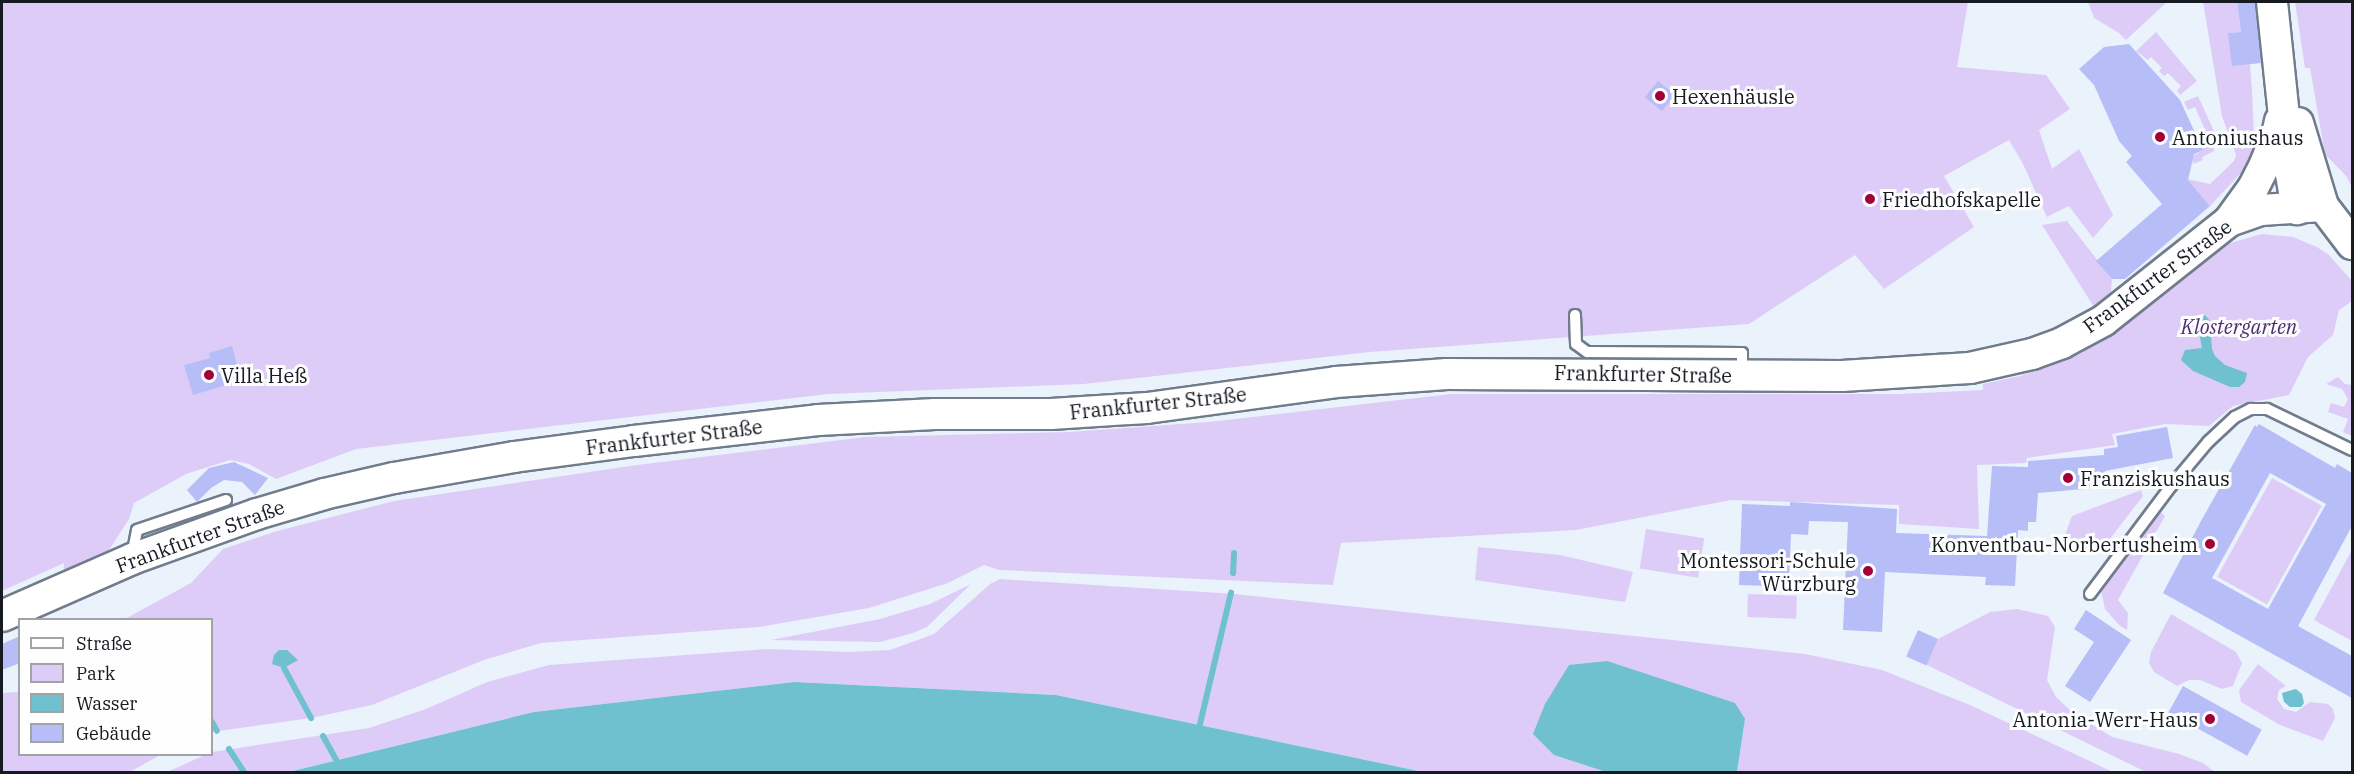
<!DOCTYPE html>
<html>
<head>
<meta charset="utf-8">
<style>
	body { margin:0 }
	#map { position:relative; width:2354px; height:774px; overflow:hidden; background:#eaf2fc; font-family:"IBM Plex Serif",serif }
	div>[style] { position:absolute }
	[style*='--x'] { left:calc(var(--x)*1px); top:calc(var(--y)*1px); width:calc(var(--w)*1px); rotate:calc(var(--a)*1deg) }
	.green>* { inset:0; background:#deccf8; transform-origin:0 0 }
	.water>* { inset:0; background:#6fc1cf }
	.stream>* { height:6px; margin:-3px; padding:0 3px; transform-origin:3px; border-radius:3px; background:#6fc1cf }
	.building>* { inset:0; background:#b7bdf7; transform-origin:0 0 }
	.roads { filter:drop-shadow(2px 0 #717c8b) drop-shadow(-2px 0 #717c8b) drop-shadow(0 2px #717c8b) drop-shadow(0 -2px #717c8b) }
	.lane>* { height:10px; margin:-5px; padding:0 5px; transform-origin:5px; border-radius:5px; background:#fff }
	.secondary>* { height:30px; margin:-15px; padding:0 15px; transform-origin:15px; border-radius:15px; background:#fff }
	.dots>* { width:16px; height:16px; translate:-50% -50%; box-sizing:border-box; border:3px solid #fefefe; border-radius:50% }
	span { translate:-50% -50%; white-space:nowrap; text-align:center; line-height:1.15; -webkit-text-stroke:6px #fefefe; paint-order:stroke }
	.poi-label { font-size:20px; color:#161b21 }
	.left { translate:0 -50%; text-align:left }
	.right { translate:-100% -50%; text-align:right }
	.street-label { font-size:20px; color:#161b21 }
	.park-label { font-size:20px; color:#4e2e71; font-style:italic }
	.frame { position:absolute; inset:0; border:3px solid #161b21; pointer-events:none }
	.legend { position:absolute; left:18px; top:618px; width:195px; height:138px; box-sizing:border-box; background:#fefefe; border:2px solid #a1a3a6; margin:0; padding:8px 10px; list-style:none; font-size:18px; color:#161b21 }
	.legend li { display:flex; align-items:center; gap:12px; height:30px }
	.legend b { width:30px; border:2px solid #a1a3a6 }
</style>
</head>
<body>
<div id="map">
	<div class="green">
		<div style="clip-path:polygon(2px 2px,1968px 2px,1957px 67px,2046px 75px,2070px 109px,2039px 130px,2052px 169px,2079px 149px,2113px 215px,2093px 238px,2069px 206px,2047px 217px,2023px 164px,2009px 140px,1944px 176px,1974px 227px,1884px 289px,1855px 255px,1749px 324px,1370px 352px,1084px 384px,828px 394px,356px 449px,276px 479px,249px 464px,230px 460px,186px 474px,134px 503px,129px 519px,106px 555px,64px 573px,64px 563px,2px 591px)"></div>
		<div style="clip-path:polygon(2088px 2px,2167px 2px,2126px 40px,2119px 33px,2094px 18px)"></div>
		<div style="clip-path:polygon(2203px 2px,2237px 2px,2241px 32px,2229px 33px,2250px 64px,2252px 91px,2254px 136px,2250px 159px,2241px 173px,2210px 206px,2187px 179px,2210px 184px,2234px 161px,2236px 155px,2222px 116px)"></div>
		<div style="clip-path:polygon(2295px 2px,2352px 2px,2352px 188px,2347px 177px,2325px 154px,2310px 68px,2305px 68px)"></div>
		<div style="clip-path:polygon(2156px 32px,2197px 81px,2180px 95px,2177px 91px,2181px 86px,2168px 73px,2164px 76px,2159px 71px,2162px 68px,2151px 57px,2148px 60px,2136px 51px)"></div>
		<div style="clip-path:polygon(2198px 96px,2217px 138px,2214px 140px,2214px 151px,2202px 157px,2203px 160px,2193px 164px,2192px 156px,2203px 150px,2201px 146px,2210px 141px,2195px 107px,2188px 110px,2184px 102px)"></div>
		<div style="clip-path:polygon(2067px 221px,2112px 279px,2111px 293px,2094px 307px,2042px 225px)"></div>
		<div style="clip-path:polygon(2262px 234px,2293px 237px,2317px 247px,2329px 255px,2352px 281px,2352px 301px,2339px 310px,2333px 335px,2308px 357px,2289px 395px,2233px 406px,2209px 426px,2165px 424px,2112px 434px,2115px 445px,2027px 458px,2026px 463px,1977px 465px,1979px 529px,1899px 524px,1899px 505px,1731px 500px,1576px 530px,1341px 543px,1333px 585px,999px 570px,984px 565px,948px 583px,869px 608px,759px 627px,541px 643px,484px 660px,372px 705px,311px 718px,212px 732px,212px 620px,123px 620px,191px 583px,223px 549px,277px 531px,394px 501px,637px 465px,865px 437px,1068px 432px,1209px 422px,1451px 394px,1901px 394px,1983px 390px,1983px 384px,2020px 376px,2080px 354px,2128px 323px,2189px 270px,2218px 250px,2230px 243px)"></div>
		<div style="clip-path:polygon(2338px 377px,2345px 384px,2352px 385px,2352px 436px,2343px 432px,2348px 419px,2328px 412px,2331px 403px,2344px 407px,2348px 399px,2342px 389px,2326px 384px)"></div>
		<div style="left:2272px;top:478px;width:57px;height:113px;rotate:29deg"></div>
		<div style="clip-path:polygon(2141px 490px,2143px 496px,2099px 553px,2076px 554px,2063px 540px,2072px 516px)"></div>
		<div style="clip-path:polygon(2159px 511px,2165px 516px,2118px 600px,2128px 613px,2127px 630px,2119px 625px,2105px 609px,2101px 591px,2111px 572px)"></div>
		<div style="left:1646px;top:529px;width:59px;height:40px;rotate:9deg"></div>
		<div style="clip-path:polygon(1478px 547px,1560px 555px,1633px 572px,1625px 602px,1475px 580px)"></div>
		<div style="clip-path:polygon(2352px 550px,2352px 641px,2314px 620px)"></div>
		<div style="clip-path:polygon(1000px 579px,1235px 594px,1805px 654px,1882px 670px,1970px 705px,2113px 772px,1737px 772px,1745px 719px,1554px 755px,1606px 772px,1423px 772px,1056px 695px,794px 682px,534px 712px,289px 772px,167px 772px,205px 755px,212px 754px,212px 752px,369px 728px,426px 709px,487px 682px,549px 665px,769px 649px,848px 652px,890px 650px,934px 634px,990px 584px)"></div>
		<div style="clip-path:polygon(971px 584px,927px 627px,913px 633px,880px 642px,771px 640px,880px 619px,930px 604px)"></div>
		<div style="left:1748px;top:594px;width:49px;height:23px;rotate:2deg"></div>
		<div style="clip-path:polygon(2017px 609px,2048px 616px,2055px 627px,2047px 680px,2056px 697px,2072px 712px,2112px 737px,2179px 754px,2203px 763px,2215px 772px,2146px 772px,1925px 664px,1938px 639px,1990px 612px)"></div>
		<div style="clip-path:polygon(2171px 614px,2236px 652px,2242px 663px,2233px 686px,2222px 689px,2200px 680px,2189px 680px,2177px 686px,2154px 672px,2149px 663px,2151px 652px)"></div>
		<div style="clip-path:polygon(2258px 664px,2286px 686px,2279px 690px,2277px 699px,2284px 709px,2296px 712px,2310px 702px,2328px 704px,2333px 709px,2335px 718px,2323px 741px,2280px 725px,2241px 702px,2239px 690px)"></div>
		<div style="clip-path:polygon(19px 692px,20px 754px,160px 755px,130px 772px,2px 772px,2px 693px)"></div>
	</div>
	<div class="water">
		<div style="clip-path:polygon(2205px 315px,2210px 321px,2212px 349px,2215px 356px,2225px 365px,2247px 373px,2245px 382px,2239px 387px,2230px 387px,2193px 371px,2181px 360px,2185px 350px,2202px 348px,2198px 327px,2202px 316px)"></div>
		<div style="clip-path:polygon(279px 650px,287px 650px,298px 660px,284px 668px,272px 664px,274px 655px)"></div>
		<div style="clip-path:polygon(1607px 661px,1735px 703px,1745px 719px,1737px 772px,1606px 772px,1554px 755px,1533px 734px,1545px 704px,1569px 665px)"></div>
		<div style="clip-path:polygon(794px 682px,1056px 695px,1423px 772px,289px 772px,534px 712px)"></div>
		<div style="clip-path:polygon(2296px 689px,2302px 694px,2304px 703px,2301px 707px,2290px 707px,2284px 702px,2282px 693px)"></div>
	</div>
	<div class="stream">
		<div style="--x:1233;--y:573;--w:20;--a:-87"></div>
		<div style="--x:284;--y:668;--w:57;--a:61.6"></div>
		<div style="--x:212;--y:722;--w:10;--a:61"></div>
		<div style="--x:1200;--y:724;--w:135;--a:-76.7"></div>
		<div style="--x:323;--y:736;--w:29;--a:61"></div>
		<div style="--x:229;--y:749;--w:27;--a:57"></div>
	</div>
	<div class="building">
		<div style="clip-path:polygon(2237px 2px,2255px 2px,2261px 63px,2232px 66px,2228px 33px,2241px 32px)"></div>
		<div style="clip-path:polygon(2129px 44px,2180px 100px,2203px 150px,2194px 154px,2188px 180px,2210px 206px,2125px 279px,2112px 279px,2096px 261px,2162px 204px,2126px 162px,2132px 156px,2119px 141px,2094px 85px,2079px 69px,2104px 47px)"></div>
		<div style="left:1658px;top:81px;width:22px;height:21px;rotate:39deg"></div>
		<div style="clip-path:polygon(232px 346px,237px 365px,228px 367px,233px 383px,193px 395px,184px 365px,210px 358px,209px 353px)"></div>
		<div style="clip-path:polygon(evenodd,2259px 424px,2335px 468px,2337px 464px,2352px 473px,2352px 526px,2298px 626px,2352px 656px,2352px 698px,2163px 593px,2201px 521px,2255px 425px,2257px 427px,2259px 424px,2270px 473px,2326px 504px,2268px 609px,2212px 578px,2270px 473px)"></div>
		<div style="clip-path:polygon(2167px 427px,2173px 458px,2105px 471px,2107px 487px,2038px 493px,2036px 522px,2028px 522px,2028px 531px,2018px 530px,2015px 586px,1985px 585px,1986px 577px,1885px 572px,1882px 632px,1843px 630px,1848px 522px,1809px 521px,1808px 535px,1791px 534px,1789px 576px,1769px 576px,1769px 586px,1739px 585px,1742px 504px,1790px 506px,1790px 502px,1897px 509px,1896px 533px,1987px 536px,1992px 466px,2028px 467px,2028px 461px,2104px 455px,2104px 449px,2118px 447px,2116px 436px)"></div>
		<div style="clip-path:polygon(234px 462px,268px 478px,255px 495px,242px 482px,224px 480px,211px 488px,197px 502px,187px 490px,209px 468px)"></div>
		<div style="clip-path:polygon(2086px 610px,2131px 640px,2090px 702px,2065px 686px,2094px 642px,2074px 629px)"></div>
		<div style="left:1918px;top:630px;width:22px;height:29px;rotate:24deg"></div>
		<div style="clip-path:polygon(20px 636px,20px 663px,2px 670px,2px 644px)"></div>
		<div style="left:2183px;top:686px;width:90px;height:30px;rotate:29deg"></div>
	</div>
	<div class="roads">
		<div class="lane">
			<div style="--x:1575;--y:315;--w:29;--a:88"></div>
			<div style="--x:1576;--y:344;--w:14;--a:36"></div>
			<div style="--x:1587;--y:352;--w:155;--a:0.4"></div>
			<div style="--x:1742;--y:353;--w:22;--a:90"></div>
			<div style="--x:132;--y:556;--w:26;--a:-79"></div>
			<div style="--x:137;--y:530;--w:94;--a:-18.6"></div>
			<div style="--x:2090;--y:594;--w:135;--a:-53.1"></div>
			<div style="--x:2171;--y:486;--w:57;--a:-49.9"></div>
			<div style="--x:2208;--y:442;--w:37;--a:-43"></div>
			<div style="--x:2235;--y:417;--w:18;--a:-27"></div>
			<div style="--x:2251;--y:409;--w:16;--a:0"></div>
			<div style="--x:2267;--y:409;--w:94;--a:25.8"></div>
		</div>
		<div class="secondary">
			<div style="--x:2272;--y:2;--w:162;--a:84"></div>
			<div style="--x:2289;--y:163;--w:47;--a:80.1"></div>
			<div style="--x:2298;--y:123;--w:87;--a:73.2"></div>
			<div style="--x:2323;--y:206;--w:48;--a:52.7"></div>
			<div style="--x:2229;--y:221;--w:41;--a:-54"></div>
			<div style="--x:2253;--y:188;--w:27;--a:-63"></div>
			<div style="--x:2265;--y:164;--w:31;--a:-68"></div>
			<div style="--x:2277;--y:135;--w:14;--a:-78"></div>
			<div style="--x:2;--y:616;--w:142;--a:-23.7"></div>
			<div style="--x:132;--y:559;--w:133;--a:-19.8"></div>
			<div style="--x:257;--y:514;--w:70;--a:-16.6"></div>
			<div style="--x:324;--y:494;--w:72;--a:-12.9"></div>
			<div style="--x:394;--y:478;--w:122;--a:-9.9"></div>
			<div style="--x:514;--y:457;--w:121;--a:-7.6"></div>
			<div style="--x:634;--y:441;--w:185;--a:-6.5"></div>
			<div style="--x:818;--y:420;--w:117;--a:-2.9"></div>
			<div style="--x:935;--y:414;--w:116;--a:0"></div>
			<div style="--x:1051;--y:414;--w:96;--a:-3.6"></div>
			<div style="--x:1147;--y:408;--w:191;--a:-7.8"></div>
			<div style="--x:1336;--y:382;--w:111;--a:-4.1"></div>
			<div style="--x:1447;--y:374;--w:395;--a:0.3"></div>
			<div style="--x:1842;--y:376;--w:128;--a:-3.6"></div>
			<div style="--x:1970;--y:368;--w:64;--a:-12.7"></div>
			<div style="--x:2032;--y:354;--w:32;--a:-20"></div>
			<div style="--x:2062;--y:343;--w:47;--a:-28.2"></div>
			<div style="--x:2103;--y:321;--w:161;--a:-38.4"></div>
			<div style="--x:2229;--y:221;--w:34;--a:-19"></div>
			<div style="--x:2261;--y:210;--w:62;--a:-3.7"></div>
		</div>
	</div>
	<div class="dots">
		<div style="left:1660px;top:96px;background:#a10137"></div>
		<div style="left:2160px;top:137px;background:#a10137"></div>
		<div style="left:1870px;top:199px;background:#a10137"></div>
		<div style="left:209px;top:375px;background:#a10137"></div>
		<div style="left:2068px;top:478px;background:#a10137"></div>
		<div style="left:2210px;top:544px;background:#a10137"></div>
		<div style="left:1868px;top:571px;background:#a10137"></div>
		<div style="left:2210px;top:719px;background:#a10137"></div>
	</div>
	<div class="poi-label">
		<span class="left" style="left:1672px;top:96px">Hexenhäusle</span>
		<span class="left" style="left:2172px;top:137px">Antoniushaus</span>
		<span class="left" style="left:1882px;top:199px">Friedhofskapelle</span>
		<span class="left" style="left:221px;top:375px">Villa Heß</span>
		<span class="left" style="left:2080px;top:478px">Franziskushaus</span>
		<span class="right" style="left:2198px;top:544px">Konventbau-Norbertusheim</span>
		<span class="right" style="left:1856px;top:572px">Montessori-Schule<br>Würzburg</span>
		<span class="right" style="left:2198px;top:719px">Antonia-Werr-Haus</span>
	</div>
	<div class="street-label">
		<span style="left:2157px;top:276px;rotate:-36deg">Frankfurter Straße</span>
		<span style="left:1643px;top:374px;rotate:1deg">Frankfurter Straße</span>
		<span style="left:1158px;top:403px;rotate:-6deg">Frankfurter Straße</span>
		<span style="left:674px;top:437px;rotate:-7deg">Frankfurter Straße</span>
		<span style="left:200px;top:536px;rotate:-20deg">Frankfurter Straße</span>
	</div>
	<div class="park-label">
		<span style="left:2239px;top:326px">Klostergarten</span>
	</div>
	<div class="frame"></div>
	<ul class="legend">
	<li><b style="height:8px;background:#fff"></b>Straße</li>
	<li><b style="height:16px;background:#deccf8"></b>Park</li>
	<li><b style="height:16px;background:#6fc1cf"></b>Wasser</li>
	<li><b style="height:16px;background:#b7bdf7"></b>Gebäude</li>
	</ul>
</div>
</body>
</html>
